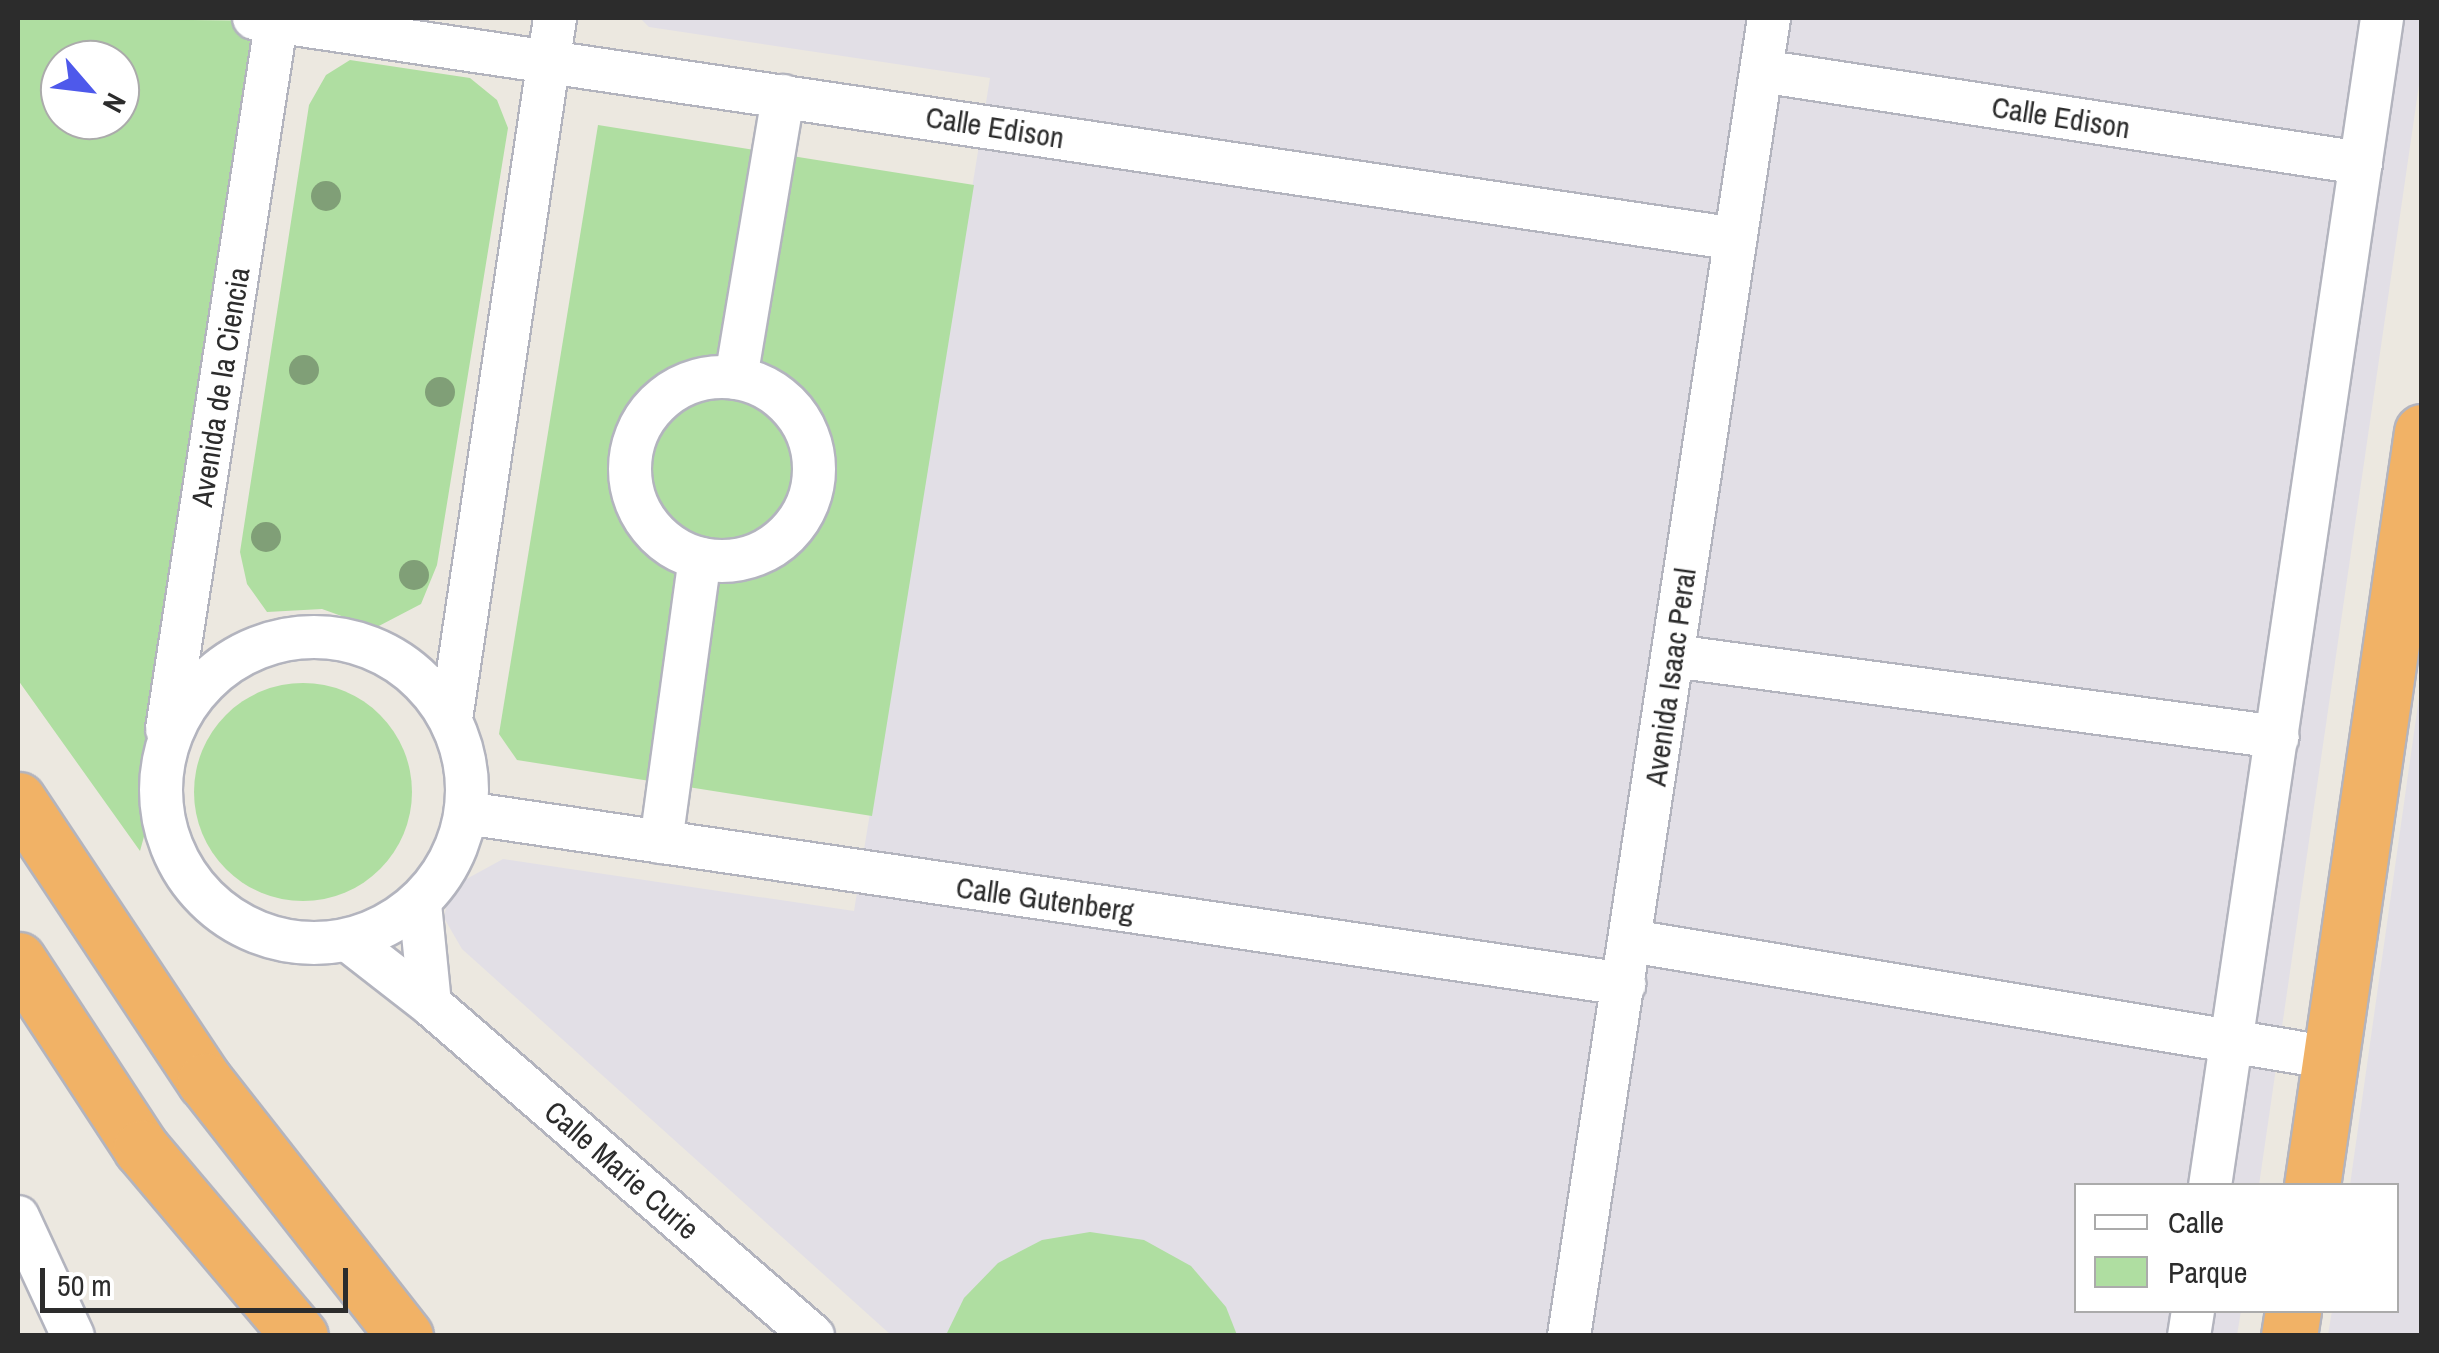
<!DOCTYPE html>
<html>
<head>
<meta charset="utf-8">
<style>
	body { margin:0 }
	#map { position:relative; width:2439px; height:1353px; overflow:hidden; background:#ece8e0; font-family:"Archivo Narrow",sans-serif }
	div>[style] { position:absolute }
	[style*='--x'] { left:calc(var(--x)*1px); top:calc(var(--y)*1px); width:calc(var(--w)*1px); rotate:calc(var(--a)*1deg) }
	.industrial>* { inset:0; background:#e2dfe6 }
	.green>* { inset:0; background:#afdea1 }
	.round { border-radius:50% }
	.roads { filter:drop-shadow(2px 0 #b3b4be) drop-shadow(-2px 0 #b3b4be) drop-shadow(0 2px #b3b4be) drop-shadow(0 -2px #b3b4be) }
	.street>* { height:42px; margin:-21px; padding:0 21px; transform-origin:21px; border-radius:21px; background:#fff }
	.street>.ring { margin:-21px; padding:0; box-sizing:content-box; background:none; border:42px solid #fff; border-radius:50% }
	.highway>* { height:55px; margin:-27.5px; padding:0 27.5px; transform-origin:27.5px; border-radius:27.5px; background:#f1b266 }
	.trees>* { width:30px; height:30px; margin:-15px; border-radius:50%; background:#809f77 }
	span { translate:-50% -50%; white-space:nowrap; text-align:center; line-height:1.15; -webkit-text-stroke:8px #fff; paint-order:stroke }
	.street-label { font-size:30px; color:#2c2c2c }
	.frame { position:absolute; inset:0; border:20px solid #2c2c2c; pointer-events:none }
	.legend { position:absolute; left:2074px; top:1183px; width:325px; height:130px; box-sizing:border-box; background:#fff; border:2px solid #ababab; margin:0; padding:12px 18px; list-style:none; font-size:30px; color:#2c2c2c }
	.legend li { display:flex; align-items:center; gap:20px; height:50px }
	.legend b { width:50px; border:2px solid #ababab }
	.north { position:absolute; left:40px; top:40px; width:100px; height:100px; box-sizing:border-box; background:#fff; border:2px solid #ababab; border-radius:50%; rotate:118deg; font-size:28px; font-weight:700; line-height:40px; text-align:center; color:#2c2c2c }
	.north::after { content:''; display:block; margin:auto; width:35px; height:45px; background:#4e59eb; clip-path:polygon(50% 0,100% 100%,50% 72%,0 100%) }
	.scale { position:absolute; left:40px; top:1268px; width:308px; height:45px; box-sizing:border-box; border:5px solid #2c2c2c; border-top:0; padding-left:12px; font-size:30px; line-height:35px; white-space:nowrap; color:#2c2c2c; -webkit-text-stroke:8px #fff; paint-order:stroke }
</style>
</head>
<body>
<div id="map">
	<div class="industrial">
		<div style="clip-path:polygon(640px 18px,2421px 18px,2421px 71px,2259px 1185px,2076px 1186px,2076px 1310px,2241px 1311px,2237px 1335px,891px 1335px,462px 949px,444px 918px,450px 888px,503px 859px,854px 911px,990px 78px,649px 27px)"></div>
		<div style="clip-path:polygon(2421px 683px,2421px 1335px,2328px 1335px,2332px 1311px,2396px 1310px,2396px 1186px,2350px 1185px)"></div>
	</div>
	<div class="green">
		<div style="clip-path:polygon(evenodd,18px 18px,276px 21px,161px 775px,140px 851px,18px 680px,18px 18px,60px 60px,120px 60px,120px 120px,60px 120px,60px 60px)"></div>
		<div style="clip-path:polygon(350px 60px,470px 78px,497px 100px,508px 128px,437px 565px,421px 604px,375px 628px,322px 609px,267px 612px,247px 584px,240px 552px,309px 105px,326px 75px)"></div>
		<div style="clip-path:polygon(598px 125px,974px 185px,872px 816px,517px 760px,499px 734px)"></div>
		<div class="round" style="left:194px;top:683px;width:218px;height:218px"></div>
		<div style="clip-path:polygon(1090px 1232px,1144px 1240px,1191px 1266px,1226px 1307px,1237px 1335px,946px 1335px,964px 1298px,998px 1263px,1042px 1240px)"></div>
	</div>
	<div class="roads">
		<div class="street">
			<div style="--x:254;--y:18;--w:1498;--a:8.48"></div>
			<div style="--x:1761;--y:71;--w:607;--a:8.72"></div>
			<div class="ring" style="left:630px;top:377px;width:142px;height:142px"></div>
			<div style="--x:736;--y:378;--w:286;--a:-80.5"></div>
			<div class="ring" style="left:161px;top:637px;width:264px;height:264px"></div>
			<div style="--x:1673;--y:656;--w:610;--a:7.63"></div>
			<div style="--x:451;--y:719;--w:709;--a:-81.56"></div>
			<div style="--x:167;--y:729;--w:719;--a:-81.21"></div>
			<div style="--x:466;--y:813;--w:1171;--a:8.4"></div>
			<div style="--x:661;--y:842;--w:286;--a:-82.2"></div>
			<div style="--x:349;--y:941;--w:103;--a:37.9"></div>
			<div style="--x:430;--y:1004;--w:101;--a:-95.7"></div>
			<div style="--x:1631;--y:941;--w:711;--a:9.48"></div>
			<div style="--x:430;--y:1004;--w:507;--a:40.92"></div>
			<div style="--x:2210;--y:1186;--w:1181;--a:-81.62"></div>
			<div style="--x:18;--y:1217;--w:131;--a:65.2"></div>
			<div style="--x:1569;--y:1336;--w:1333;--a:-81.37"></div>
			<div style="--x:2189;--y:1336;--w:26;--a:-81"></div>
		</div>
		<div class="highway">
			<div style="--x:18;--y:800;--w:338;--a:56.4"></div>
			<div style="--x:205;--y:1081;--w:324;--a:51.9"></div>
			<div style="--x:18;--y:960;--w:225;--a:56.8"></div>
			<div style="--x:141;--y:1148;--w:246;--a:49.8"></div>
			<div style="--x:2312;--y:1186;--w:762;--a:-81.7"></div>
			<div style="--x:2289;--y:1336;--w:26;--a:-81"></div>
		</div>
	</div>
	<div class="trees">
		<div style="left:326px;top:196px"></div>
		<div style="left:304px;top:370px"></div>
		<div style="left:440px;top:392px"></div>
		<div style="left:266px;top:537px"></div>
		<div style="left:414px;top:575px"></div>
	</div>
	<div class="street-label">
		<span style="left:2061px;top:117px;rotate:9deg">Calle Edison</span>
		<span style="left:995px;top:127px;rotate:9deg">Calle Edison</span>
		<span style="left:220px;top:387px;rotate:-81deg">Avenida de la Ciencia</span>
		<span style="left:1670px;top:677px;rotate:-82deg">Avenida Isaac Peral</span>
		<span style="left:1045px;top:899px;rotate:8deg">Calle Gutenberg</span>
		<span style="left:622px;top:1170px;rotate:41deg">Calle Marie Curie</span>
	</div>
	<div class="frame"></div>
	<ul class="legend">
	<li><b style="height:12px;background:#fff"></b>Calle</li>
	<li><b style="height:28px;background:#afdea1"></b>Parque</li>
	</ul>
	<div class="north">N</div>
	<div class="scale">50 m</div>
</div>
</body>
</html>
